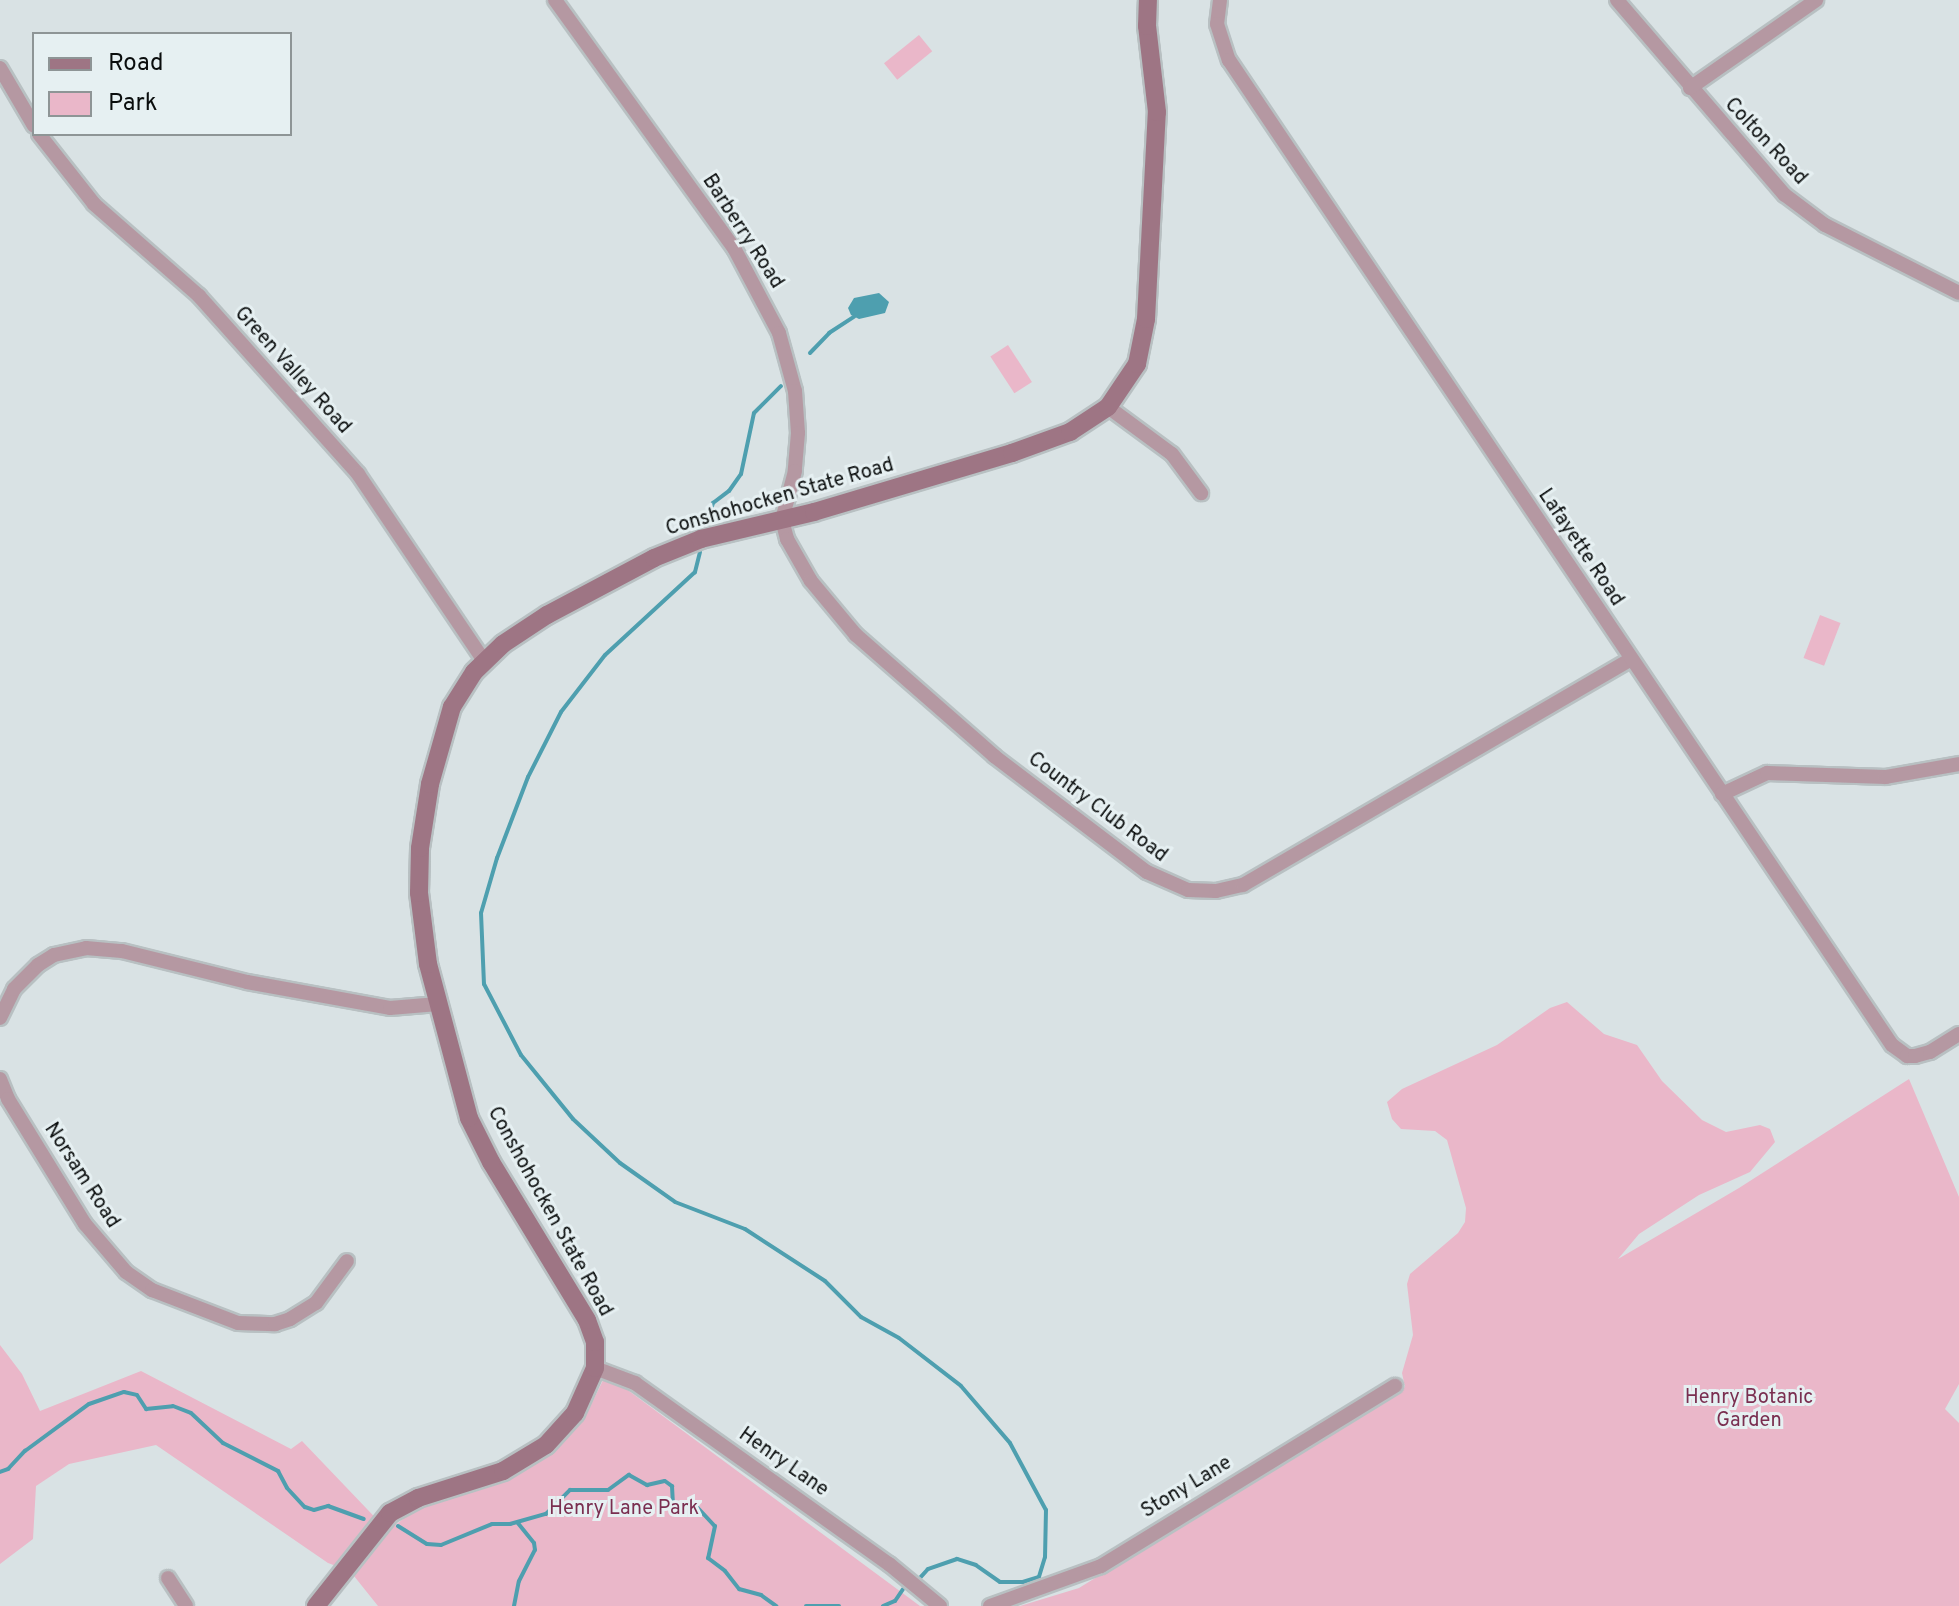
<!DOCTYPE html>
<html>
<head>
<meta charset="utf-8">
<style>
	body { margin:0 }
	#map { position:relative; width:1959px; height:1606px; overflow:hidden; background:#d9e2e4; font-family:Overpass,sans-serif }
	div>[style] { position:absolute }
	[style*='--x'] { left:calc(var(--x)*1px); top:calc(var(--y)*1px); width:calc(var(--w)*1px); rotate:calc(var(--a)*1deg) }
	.green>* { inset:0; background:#eab7c9; transform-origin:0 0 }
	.water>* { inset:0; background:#4e9faf }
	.stream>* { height:4px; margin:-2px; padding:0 2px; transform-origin:2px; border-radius:2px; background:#4e9faf }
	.roads { filter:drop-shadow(2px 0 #b8c0c2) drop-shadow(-2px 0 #b8c0c2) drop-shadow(0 2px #b8c0c2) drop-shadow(0 -2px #b8c0c2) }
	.minor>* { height:14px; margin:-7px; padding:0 7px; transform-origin:7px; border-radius:7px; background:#b598a2 }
	.secondary>* { height:18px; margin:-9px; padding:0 9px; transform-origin:9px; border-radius:9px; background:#9e7584 }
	span { translate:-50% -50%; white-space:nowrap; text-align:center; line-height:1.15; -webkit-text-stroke:6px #e6f0f2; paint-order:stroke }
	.street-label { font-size:20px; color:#0a0d0d }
	.park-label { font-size:20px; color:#7a2e50 }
	.legend { position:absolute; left:32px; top:32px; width:260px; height:104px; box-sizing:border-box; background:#e6f0f2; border:2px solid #8e9596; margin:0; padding:10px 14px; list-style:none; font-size:24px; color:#0a0d0d }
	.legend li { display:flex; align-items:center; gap:16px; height:40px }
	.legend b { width:40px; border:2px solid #8e9596 }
</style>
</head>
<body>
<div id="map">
	<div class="green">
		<div style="left:919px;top:35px;width:21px;height:45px;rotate:51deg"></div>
		<div style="left:1008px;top:345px;width:44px;height:21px;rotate:57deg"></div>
		<div style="left:1820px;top:615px;width:22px;height:46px;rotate:21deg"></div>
		<div style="clip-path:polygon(1567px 1002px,1604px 1034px,1637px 1045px,1662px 1081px,1702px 1120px,1726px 1132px,1760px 1125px,1770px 1129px,1775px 1142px,1750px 1172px,1699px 1195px,1639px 1234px,1618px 1259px,1739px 1188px,1909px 1079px,1959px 1197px,1959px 1384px,1945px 1409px,1959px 1423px,1959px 1606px,1020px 1606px,1079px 1588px,1405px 1387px,1402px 1373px,1413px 1335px,1407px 1284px,1410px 1274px,1458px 1233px,1465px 1222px,1466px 1208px,1447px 1140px,1435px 1131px,1401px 1129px,1392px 1119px,1387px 1102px,1402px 1089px,1497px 1045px,1550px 1008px)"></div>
		<div style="clip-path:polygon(0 1345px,22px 1374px,40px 1411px,141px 1371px,291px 1449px,302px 1441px,388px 1531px,413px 1511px,499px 1483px,545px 1451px,589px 1409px,606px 1374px,920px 1606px,378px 1606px,350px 1571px,328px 1563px,156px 1445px,69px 1464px,36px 1486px,33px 1539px,0 1564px)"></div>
	</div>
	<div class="water">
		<div style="clip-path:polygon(879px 293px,889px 302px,885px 313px,859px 319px,851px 315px,848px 308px,854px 298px)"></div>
	</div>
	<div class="stream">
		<div style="--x:810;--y:353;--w:28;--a:-46"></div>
		<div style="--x:829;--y:333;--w:30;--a:-33"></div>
		<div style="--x:707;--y:525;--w:23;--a:-75"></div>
		<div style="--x:713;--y:503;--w:20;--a:-37"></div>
		<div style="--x:729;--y:491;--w:21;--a:-55"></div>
		<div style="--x:741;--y:474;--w:62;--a:-78"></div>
		<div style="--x:754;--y:413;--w:38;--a:-45"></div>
		<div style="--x:700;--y:552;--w:21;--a:104"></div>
		<div style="--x:695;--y:572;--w:122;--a:137.3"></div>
		<div style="--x:605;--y:655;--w:72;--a:127.7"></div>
		<div style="--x:561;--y:712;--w:73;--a:116.9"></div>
		<div style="--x:528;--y:777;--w:87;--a:110.9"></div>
		<div style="--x:497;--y:858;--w:57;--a:106.2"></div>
		<div style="--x:481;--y:913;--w:71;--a:87.6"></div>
		<div style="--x:484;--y:984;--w:80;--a:62.5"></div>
		<div style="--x:521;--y:1055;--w:82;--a:50.9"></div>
		<div style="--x:573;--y:1119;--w:64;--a:43.1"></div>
		<div style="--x:620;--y:1163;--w:67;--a:35.3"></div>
		<div style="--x:675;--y:1202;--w:75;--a:21.1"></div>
		<div style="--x:745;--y:1229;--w:95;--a:33"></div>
		<div style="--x:825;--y:1281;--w:51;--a:45"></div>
		<div style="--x:861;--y:1317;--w:43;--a:28.9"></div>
		<div style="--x:899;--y:1338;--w:78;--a:37.7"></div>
		<div style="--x:961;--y:1386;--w:75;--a:49.3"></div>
		<div style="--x:1010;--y:1443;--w:76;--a:61.8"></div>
		<div style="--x:1046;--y:1510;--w:47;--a:91.2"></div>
		<div style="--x:1045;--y:1557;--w:21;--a:107"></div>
		<div style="--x:1039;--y:1577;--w:17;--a:163"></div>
		<div style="--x:1023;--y:1582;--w:23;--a:180"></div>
		<div style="--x:1000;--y:1582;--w:29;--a:-145"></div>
		<div style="--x:976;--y:1565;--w:20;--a:-162"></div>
		<div style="--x:957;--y:1559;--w:31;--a:161"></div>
		<div style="--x:928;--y:1569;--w:12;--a:132"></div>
		<div style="--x:0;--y:1472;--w:9;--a:-21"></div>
		<div style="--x:8;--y:1469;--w:25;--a:-47"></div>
		<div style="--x:25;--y:1451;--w:79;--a:-36.3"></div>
		<div style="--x:89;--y:1404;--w:37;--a:-19"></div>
		<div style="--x:124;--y:1392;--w:13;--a:13"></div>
		<div style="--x:137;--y:1395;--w:17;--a:57"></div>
		<div style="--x:146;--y:1409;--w:27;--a:-6"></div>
		<div style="--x:173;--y:1406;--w:19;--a:21"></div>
		<div style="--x:191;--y:1413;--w:44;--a:43.2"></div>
		<div style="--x:223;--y:1443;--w:62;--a:27"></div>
		<div style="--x:278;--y:1471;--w:19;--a:62"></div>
		<div style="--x:287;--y:1488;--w:26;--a:47"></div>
		<div style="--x:305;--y:1507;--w:9;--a:18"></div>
		<div style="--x:314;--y:1510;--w:15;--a:-16"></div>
		<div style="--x:328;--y:1506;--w:38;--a:20"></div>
		<div style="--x:398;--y:1526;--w:34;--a:32"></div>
		<div style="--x:427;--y:1544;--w:14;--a:4"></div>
		<div style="--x:441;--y:1545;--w:55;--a:-22.4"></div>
		<div style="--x:492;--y:1524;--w:18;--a:0"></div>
		<div style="--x:510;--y:1524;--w:37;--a:-16"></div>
		<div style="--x:546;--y:1514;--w:34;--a:-45"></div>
		<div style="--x:570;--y:1490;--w:38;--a:0"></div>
		<div style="--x:608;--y:1490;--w:26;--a:-36"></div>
		<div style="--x:629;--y:1475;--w:21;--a:29"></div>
		<div style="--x:647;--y:1485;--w:18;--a:-13"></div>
		<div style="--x:665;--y:1481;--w:9;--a:36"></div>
		<div style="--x:672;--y:1486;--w:20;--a:87"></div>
		<div style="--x:673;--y:1506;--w:24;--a:2"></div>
		<div style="--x:697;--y:1507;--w:26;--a:47"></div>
		<div style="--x:715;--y:1526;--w:33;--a:102"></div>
		<div style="--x:708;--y:1558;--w:21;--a:37"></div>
		<div style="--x:725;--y:1571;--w:23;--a:52"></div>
		<div style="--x:739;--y:1589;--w:23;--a:15"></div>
		<div style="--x:761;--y:1595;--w:19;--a:36"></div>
		<div style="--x:514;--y:1606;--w:25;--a:-79"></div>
		<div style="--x:519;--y:1581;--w:35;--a:-63"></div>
		<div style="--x:535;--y:1550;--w:7;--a:-98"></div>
		<div style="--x:534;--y:1543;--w:26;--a:-129"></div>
		<div style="--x:806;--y:1606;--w:33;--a:0"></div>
		<div style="--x:883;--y:1606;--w:13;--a:-23"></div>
		<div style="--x:895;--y:1601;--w:14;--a:-56"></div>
	</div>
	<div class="roads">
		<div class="minor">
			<div style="--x:555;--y:0;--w:306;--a:54.2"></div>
			<div style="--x:734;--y:248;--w:96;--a:62.1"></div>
			<div style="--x:779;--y:333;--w:60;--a:74.6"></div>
			<div style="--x:795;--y:391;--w:42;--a:85.9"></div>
			<div style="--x:798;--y:433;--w:38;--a:95"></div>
			<div style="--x:795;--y:471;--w:51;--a:104.9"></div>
			<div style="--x:782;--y:520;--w:20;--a:75"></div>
			<div style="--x:787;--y:539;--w:48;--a:60.3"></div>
			<div style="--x:811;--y:581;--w:70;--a:50.2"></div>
			<div style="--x:856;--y:635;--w:184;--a:41.2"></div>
			<div style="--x:994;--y:756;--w:192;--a:37.2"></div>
			<div style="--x:1147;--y:872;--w:45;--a:23.7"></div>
			<div style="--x:1188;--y:890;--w:28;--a:2"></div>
			<div style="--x:1216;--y:891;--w:28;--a:-13"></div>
			<div style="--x:1243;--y:885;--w:449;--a:-30.2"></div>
			<div style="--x:1220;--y:0;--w:24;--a:97"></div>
			<div style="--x:1217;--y:24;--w:38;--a:72"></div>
			<div style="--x:1229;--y:60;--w:1187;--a:56.06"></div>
			<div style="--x:1892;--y:1045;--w:19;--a:36"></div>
			<div style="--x:1907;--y:1056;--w:8;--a:0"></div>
			<div style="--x:1915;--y:1056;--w:16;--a:-15"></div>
			<div style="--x:1930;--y:1052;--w:34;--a:-32"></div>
			<div style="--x:1617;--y:0;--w:257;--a:49.3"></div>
			<div style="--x:1785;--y:195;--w:50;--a:36.9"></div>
			<div style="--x:1825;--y:225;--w:150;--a:26.9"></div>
			<div style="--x:0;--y:68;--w:67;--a:59.6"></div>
			<div style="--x:1690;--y:88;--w:154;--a:-34.9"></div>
			<div style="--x:39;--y:134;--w:89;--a:51.8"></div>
			<div style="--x:94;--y:204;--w:140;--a:41.2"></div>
			<div style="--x:199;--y:296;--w:239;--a:48.2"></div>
			<div style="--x:358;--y:474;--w:225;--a:56"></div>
			<div style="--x:1108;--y:407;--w:79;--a:36.3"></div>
			<div style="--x:1172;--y:454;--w:49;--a:53.4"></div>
			<div style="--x:1722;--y:794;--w:50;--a:-25"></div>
			<div style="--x:1767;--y:773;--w:119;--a:1.9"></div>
			<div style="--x:1886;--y:777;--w:74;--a:-10.1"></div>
			<div style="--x:0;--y:1018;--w:32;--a:-64"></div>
			<div style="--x:14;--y:989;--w:34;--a:-45"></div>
			<div style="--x:38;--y:965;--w:19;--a:-32"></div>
			<div style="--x:54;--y:955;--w:33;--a:-12"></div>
			<div style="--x:86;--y:948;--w:36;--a:5"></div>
			<div style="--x:122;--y:951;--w:129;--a:13.9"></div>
			<div style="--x:247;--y:982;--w:145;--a:10.3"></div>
			<div style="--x:390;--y:1008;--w:48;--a:-4.8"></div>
			<div style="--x:0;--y:1079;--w:22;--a:68"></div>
			<div style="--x:8;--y:1099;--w:147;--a:58.4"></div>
			<div style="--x:85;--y:1224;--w:63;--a:49.5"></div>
			<div style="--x:126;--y:1272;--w:32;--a:35"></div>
			<div style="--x:152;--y:1290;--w:92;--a:21"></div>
			<div style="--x:238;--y:1323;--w:37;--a:2"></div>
			<div style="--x:275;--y:1324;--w:16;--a:-18"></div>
			<div style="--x:290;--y:1319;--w:31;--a:-32"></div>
			<div style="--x:316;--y:1303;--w:52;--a:-53.6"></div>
			<div style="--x:595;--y:1368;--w:43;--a:20.6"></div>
			<div style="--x:635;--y:1383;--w:312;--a:35.5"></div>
			<div style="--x:889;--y:1564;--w:66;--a:39.5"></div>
			<div style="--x:168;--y:1578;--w:33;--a:57"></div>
			<div style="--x:990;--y:1606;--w:118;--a:-19.8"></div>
			<div style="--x:1101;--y:1566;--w:345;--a:-31.5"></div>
		</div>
		<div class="secondary">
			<div style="--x:316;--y:1606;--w:119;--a:-51.5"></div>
			<div style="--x:390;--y:1513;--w:32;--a:-28"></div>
			<div style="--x:418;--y:1498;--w:89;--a:-17.6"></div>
			<div style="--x:503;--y:1471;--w:50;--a:-31.2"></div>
			<div style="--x:546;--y:1445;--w:43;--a:-47.8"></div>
			<div style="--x:575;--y:1413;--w:49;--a:-66"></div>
			<div style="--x:595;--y:1368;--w:26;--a:-90"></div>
			<div style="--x:595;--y:1342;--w:23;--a:-110"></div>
			<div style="--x:587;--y:1320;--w:185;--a:-121.3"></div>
			<div style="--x:491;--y:1162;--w:49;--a:-116.6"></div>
			<div style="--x:469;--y:1118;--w:159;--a:-104.9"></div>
			<div style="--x:428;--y:964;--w:72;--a:-97.2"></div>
			<div style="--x:419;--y:893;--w:45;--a:-88.7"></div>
			<div style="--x:420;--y:848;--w:65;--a:-81.1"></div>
			<div style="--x:430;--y:784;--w:80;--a:-74.1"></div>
			<div style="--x:452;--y:707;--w:41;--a:-57.8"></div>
			<div style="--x:474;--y:672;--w:40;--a:-44"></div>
			<div style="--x:503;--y:644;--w:53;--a:-33.4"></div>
			<div style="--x:547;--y:615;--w:121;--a:-28"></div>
			<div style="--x:654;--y:558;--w:51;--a:-22"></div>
			<div style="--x:701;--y:539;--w:116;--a:-13.4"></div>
			<div style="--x:814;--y:512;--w:207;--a:-16.6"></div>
			<div style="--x:1012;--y:453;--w:62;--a:-19.9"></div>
			<div style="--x:1070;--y:432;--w:45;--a:-33.3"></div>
			<div style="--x:1108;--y:407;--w:52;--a:-56"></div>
			<div style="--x:1137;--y:364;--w:46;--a:-78.7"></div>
			<div style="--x:1146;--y:319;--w:207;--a:-87"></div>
			<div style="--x:1157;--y:112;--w:87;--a:-96.6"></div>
			<div style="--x:1147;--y:26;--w:26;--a:-88"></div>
		</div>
	</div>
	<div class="street-label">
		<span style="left:1765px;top:142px;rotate:47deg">Colton Road</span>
		<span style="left:742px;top:232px;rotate:57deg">Barberry Road</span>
		<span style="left:292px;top:371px;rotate:48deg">Green Valley Road</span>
		<span style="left:780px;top:498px;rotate:-16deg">Conshohocken State Road</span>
		<span style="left:1580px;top:548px;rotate:56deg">Lafayette Road</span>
		<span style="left:1097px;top:808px;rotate:37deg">Country Club Road</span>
		<span style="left:81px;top:1176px;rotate:57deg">Norsam Road</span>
		<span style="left:549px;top:1212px;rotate:61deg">Conshohocken State Road</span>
		<span style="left:783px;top:1463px;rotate:35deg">Henry Lane</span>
		<span style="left:1187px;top:1488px;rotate:-31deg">Stony Lane</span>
	</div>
	<div class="park-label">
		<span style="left:1749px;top:1410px">Henry Botanic<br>Garden</span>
		<span style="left:624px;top:1509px">Henry Lane Park</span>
	</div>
	<ul class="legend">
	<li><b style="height:10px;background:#9e7584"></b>Road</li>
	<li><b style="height:22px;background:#eab7c9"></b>Park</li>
	</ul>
</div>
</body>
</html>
